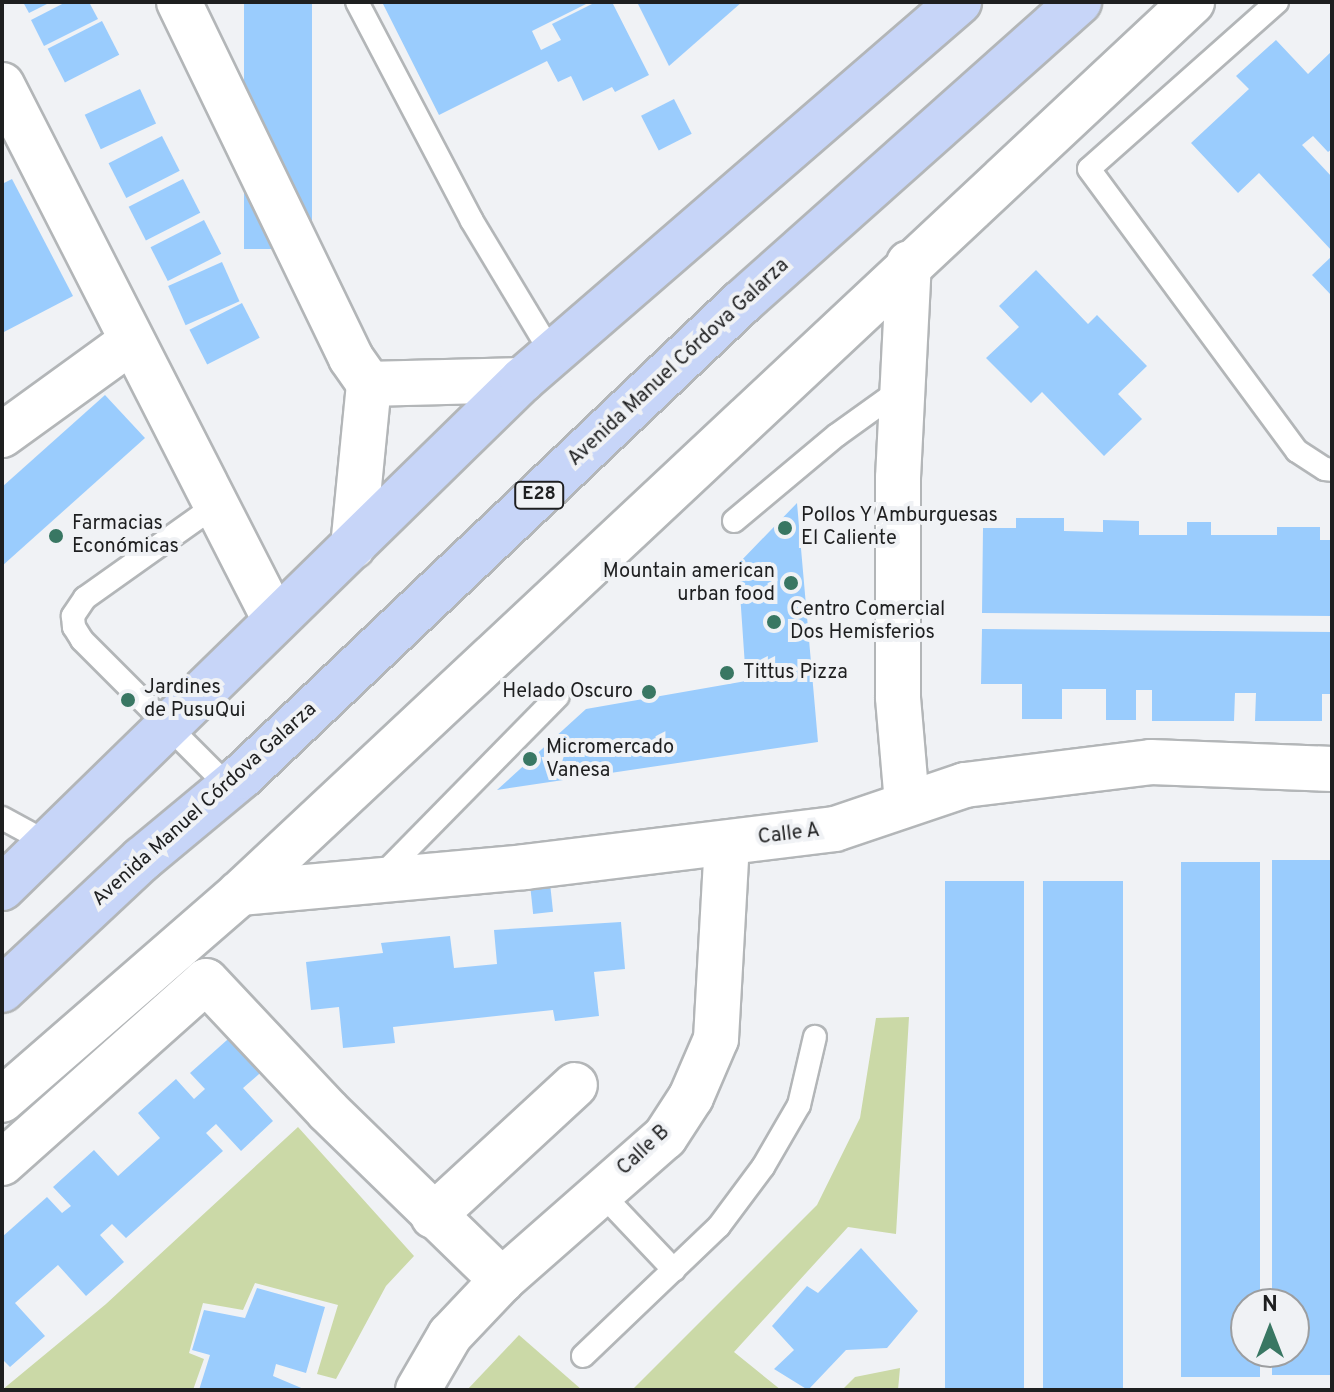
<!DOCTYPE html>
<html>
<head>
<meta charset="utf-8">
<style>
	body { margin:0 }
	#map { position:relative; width:1334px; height:1392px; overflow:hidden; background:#f0f2f5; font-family:Overpass,sans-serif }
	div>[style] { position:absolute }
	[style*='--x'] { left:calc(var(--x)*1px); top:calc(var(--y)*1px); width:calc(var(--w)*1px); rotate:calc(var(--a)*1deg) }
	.green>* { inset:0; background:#cbd9a7 }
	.building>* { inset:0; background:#9accfd; transform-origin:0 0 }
	.roads { filter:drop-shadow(2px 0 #b3b6b8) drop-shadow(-2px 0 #b3b6b8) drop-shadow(0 2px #b3b6b8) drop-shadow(0 -2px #b3b6b8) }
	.lane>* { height:22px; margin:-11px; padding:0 11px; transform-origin:11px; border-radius:11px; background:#fff }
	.street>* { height:44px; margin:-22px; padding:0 22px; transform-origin:22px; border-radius:22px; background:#fff }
	.primary>* { height:44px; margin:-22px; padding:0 22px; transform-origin:22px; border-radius:22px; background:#c7d5f8 }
	.dots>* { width:22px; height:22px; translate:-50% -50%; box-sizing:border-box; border:4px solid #f0f2f5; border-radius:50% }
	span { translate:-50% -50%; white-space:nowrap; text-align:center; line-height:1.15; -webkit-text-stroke:8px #f0f2f5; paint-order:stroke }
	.shield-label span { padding:2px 6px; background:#f0f2f5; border:2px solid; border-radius:6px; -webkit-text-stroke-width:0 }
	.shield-label { font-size:18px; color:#1e1f20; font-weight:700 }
	.street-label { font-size:20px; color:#1e1f20 }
	.poi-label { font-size:20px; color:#1e1f20 }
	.left { translate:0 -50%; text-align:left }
	.right { translate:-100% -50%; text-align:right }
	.frame { position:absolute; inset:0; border:4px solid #1e1f20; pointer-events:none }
	.north { position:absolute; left:1230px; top:1288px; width:80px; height:80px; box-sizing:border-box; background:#f0f2f5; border:2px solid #9c9ea0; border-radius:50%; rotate:0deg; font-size:22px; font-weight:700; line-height:32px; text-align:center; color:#1e1f20 }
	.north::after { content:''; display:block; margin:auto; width:28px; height:36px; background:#397763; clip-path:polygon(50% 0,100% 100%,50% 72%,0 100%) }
</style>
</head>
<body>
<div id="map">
	<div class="green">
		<div style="clip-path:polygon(909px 1017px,896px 1234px,848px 1227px,734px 1352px,781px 1390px,632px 1390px,817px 1205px,860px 1118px,876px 1018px)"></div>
		<div style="clip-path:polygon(298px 1127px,414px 1256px,386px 1286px,336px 1379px,317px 1374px,338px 1305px,255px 1283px,243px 1310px,203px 1303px,189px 1353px,204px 1359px,193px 1390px,2px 1390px,106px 1304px)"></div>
		<div style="clip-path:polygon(519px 1335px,582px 1390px,467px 1390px)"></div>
		<div style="clip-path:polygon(900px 1368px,898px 1390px,842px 1390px,855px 1377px)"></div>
	</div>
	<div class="building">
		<div style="clip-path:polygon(23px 2px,51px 2px,29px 13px)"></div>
		<div style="clip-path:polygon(66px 2px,89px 2px,98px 19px,44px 46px,31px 20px)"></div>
		<div style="left:244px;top:2px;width:68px;height:247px"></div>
		<div style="clip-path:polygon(387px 2px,590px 2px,532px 31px,541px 50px,561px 40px,552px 24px,596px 2px,612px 2px,649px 75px,615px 92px,612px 87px,583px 101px,571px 76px,558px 82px,547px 61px,439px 115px,383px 4px)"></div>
		<div style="clip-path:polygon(637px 2px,742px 2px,669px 66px)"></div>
		<div style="left:102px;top:21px;width:38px;height:61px;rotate:63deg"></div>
		<div style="clip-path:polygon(1276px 40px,1308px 74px,1332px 51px,1332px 149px,1328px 152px,1313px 136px,1302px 145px,1332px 177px,1332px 251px,1259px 173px,1238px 193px,1191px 143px,1249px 89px,1236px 76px)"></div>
		<div style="left:140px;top:89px;width:38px;height:61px;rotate:65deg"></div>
		<div style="left:674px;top:99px;width:39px;height:37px;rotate:63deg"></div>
		<div style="left:162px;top:136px;width:39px;height:60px;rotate:63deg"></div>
		<div style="clip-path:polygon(12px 179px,73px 296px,2px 333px,2px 184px)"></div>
		<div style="left:183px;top:179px;width:38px;height:61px;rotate:63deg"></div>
		<div style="left:204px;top:220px;width:38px;height:60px;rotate:63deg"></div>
		<div style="clip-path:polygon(1332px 256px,1332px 296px,1312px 275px)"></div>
		<div style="left:222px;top:262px;width:43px;height:59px;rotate:66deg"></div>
		<div style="clip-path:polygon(1036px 270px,1088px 324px,1097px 315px,1147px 366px,1118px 394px,1142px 419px,1104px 456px,1042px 392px,1031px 403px,986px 358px,1019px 327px,999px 306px)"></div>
		<div style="left:242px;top:303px;width:39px;height:59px;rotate:63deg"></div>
		<div style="clip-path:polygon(105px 395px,145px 438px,2px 566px,2px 487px)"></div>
		<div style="clip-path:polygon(797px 503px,818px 742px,497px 790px,586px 709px,746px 681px,738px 564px)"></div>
		<div style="clip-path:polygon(1016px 518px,1064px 518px,1064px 531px,1103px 532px,1103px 520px,1139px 521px,1139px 535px,1187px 535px,1187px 522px,1211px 522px,1211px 535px,1277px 535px,1277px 527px,1320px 527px,1320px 540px,1332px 540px,1332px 616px,982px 613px,983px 528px,1016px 528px)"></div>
		<div style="clip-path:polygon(982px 629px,1332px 632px,1332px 694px,1322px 694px,1322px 721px,1255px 721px,1256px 693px,1235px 693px,1234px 721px,1152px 721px,1152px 690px,1136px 690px,1136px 720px,1106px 720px,1106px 689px,1062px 689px,1062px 719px,1022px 719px,1022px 684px,981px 684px)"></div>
		<div style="clip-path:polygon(1272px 860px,1332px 860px,1332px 1375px,1272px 1375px,1272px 1352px,1294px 1352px,1294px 1304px,1272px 1304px)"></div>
		<div style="clip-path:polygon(1181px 862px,1260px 862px,1260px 1304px,1246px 1304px,1246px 1352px,1260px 1352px,1260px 1377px,1181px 1377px)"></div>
		<div style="left:945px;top:881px;width:79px;height:509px"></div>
		<div style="left:1043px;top:881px;width:80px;height:509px"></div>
		<div style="left:550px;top:883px;width:29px;height:20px;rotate:84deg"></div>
		<div style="clip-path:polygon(621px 922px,625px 969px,594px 972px,599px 1016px,555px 1021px,553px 1010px,393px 1027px,395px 1043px,343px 1048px,339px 1007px,311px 1010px,306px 962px,383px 953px,381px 943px,450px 936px,454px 968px,497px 964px,494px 930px)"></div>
		<div style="clip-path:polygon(236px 1032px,267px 1067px,243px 1088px,273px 1121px,241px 1151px,216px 1124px,206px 1133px,223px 1151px,126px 1238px,112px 1224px,100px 1235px,124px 1262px,86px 1296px,58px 1265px,15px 1303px,45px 1336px,10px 1367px,2px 1359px,2px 1237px,47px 1197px,62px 1213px,71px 1206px,53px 1187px,94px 1150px,118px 1176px,160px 1138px,138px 1113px,176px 1079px,194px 1099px,205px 1089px,190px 1073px)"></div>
		<div style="clip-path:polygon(861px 1248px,918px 1311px,887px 1348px,846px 1350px,808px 1390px,774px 1369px,794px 1350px,772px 1326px,807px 1286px,818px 1293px)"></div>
		<div style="clip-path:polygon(257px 1288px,325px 1307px,306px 1373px,276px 1364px,273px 1376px,306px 1390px,199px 1390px,210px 1355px,192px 1350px,204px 1310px,245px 1318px)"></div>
	</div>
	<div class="roads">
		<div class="lane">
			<div style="--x:357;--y:2;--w:247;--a:62.3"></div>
			<div style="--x:472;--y:221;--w:155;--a:59"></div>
			<div style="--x:1277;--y:2;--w:251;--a:138.4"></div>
			<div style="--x:1089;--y:169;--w:350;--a:53.6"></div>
			<div style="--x:1297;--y:451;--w:33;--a:33"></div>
			<div style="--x:1325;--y:469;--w:7;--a:8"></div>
			<div style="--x:216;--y:505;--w:161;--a:144.6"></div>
			<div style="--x:85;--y:598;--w:22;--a:124"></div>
			<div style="--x:73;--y:616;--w:11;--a:85"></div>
			<div style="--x:74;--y:627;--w:15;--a:58"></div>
			<div style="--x:82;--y:640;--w:206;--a:45"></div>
			<div style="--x:734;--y:521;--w:134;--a:-39.9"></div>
			<div style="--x:837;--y:435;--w:79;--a:-35.7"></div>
			<div style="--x:2;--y:818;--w:52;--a:28.5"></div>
			<div style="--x:381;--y:876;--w:252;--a:-45.5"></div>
			<div style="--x:599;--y:1191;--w:109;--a:46.5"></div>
			<div style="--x:583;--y:1356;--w:188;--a:-43.7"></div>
			<div style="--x:719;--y:1226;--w:74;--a:-53.3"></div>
			<div style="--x:763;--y:1167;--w:72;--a:-59.9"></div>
			<div style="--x:799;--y:1105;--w:70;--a:-76.8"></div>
		</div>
		<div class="street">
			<div style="--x:179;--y:2;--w:395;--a:64.2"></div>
			<div style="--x:351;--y:358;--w:32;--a:55"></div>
			<div style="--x:369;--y:384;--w:163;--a:95.6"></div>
			<div style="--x:2;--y:85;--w:601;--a:62.97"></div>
			<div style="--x:369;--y:384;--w:153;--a:-1.5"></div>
			<div style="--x:2;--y:435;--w:160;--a:-35.9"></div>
			<div style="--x:907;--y:803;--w:106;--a:-94.9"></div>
			<div style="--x:898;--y:697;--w:219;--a:-90"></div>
			<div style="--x:898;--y:478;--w:215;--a:-87.1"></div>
			<div style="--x:240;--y:893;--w:286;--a:-5.2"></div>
			<div style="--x:525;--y:867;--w:312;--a:-7"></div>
			<div style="--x:835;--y:829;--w:137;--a:-18.7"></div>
			<div style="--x:965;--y:785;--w:187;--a:-7"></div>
			<div style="--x:1151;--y:762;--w:181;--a:2.2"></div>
			<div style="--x:2;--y:1100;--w:315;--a:-41"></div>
			<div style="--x:240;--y:893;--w:1304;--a:-43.1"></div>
			<div style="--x:2;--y:1163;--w:273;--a:-41.7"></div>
			<div style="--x:206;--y:981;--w:178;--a:46.8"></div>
			<div style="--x:328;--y:1111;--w:243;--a:44.2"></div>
			<div style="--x:433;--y:1216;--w:193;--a:-42.7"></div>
			<div style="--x:418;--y:1390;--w:64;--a:-59.8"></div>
			<div style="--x:450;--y:1335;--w:76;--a:-46.6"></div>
			<div style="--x:502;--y:1280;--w:217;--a:-41.3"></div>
			<div style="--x:665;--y:1137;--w:48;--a:-57"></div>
			<div style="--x:691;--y:1097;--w:63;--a:-66.7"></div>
			<div style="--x:716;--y:1039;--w:196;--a:-86.8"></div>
		</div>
		<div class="primary">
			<div style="--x:2;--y:888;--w:727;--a:-44.33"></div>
			<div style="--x:522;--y:380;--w:578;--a:-40.86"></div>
			<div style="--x:2;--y:990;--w:192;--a:-43.1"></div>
			<div style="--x:142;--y:859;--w:130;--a:-39.7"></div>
			<div style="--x:242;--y:776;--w:688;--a:-43.47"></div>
			<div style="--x:741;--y:303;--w:453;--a:-41.7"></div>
		</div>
	</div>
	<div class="dots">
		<div style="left:785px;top:528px;background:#397763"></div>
		<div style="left:56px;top:536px;background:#397763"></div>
		<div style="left:791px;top:583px;background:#397763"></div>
		<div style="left:774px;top:622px;background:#397763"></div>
		<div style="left:727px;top:673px;background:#397763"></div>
		<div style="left:649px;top:692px;background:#397763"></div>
		<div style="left:128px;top:700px;background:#397763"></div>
		<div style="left:530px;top:759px;background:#397763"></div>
	</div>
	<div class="shield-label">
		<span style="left:539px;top:495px">E28</span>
	</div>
	<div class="street-label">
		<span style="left:679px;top:363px;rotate:-43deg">Avenida Manuel Córdova Galarza</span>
		<span style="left:205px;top:805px;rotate:-42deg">Avenida Manuel Córdova Galarza</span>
		<span style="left:789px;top:835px;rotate:-7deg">Calle A</span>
		<span style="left:644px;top:1151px;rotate:-43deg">Calle B</span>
	</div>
	<div class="poi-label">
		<span class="left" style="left:801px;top:528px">Pollos Y Amburguesas<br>El Caliente</span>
		<span class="left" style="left:72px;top:536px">Farmacias<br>Económicas</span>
		<span class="right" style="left:775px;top:584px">Mountain american<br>urban food</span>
		<span class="left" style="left:790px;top:622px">Centro Comercial<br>Dos Hemisferios</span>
		<span class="left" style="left:743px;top:673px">Tittus Pizza</span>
		<span class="left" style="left:144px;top:700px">Jardines<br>de PusuQui</span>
		<span class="right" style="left:633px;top:692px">Helado Oscuro</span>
		<span class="left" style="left:546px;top:760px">Micromercado<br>Vanesa</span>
	</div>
	<div class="frame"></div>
	<div class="north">N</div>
</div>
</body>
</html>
